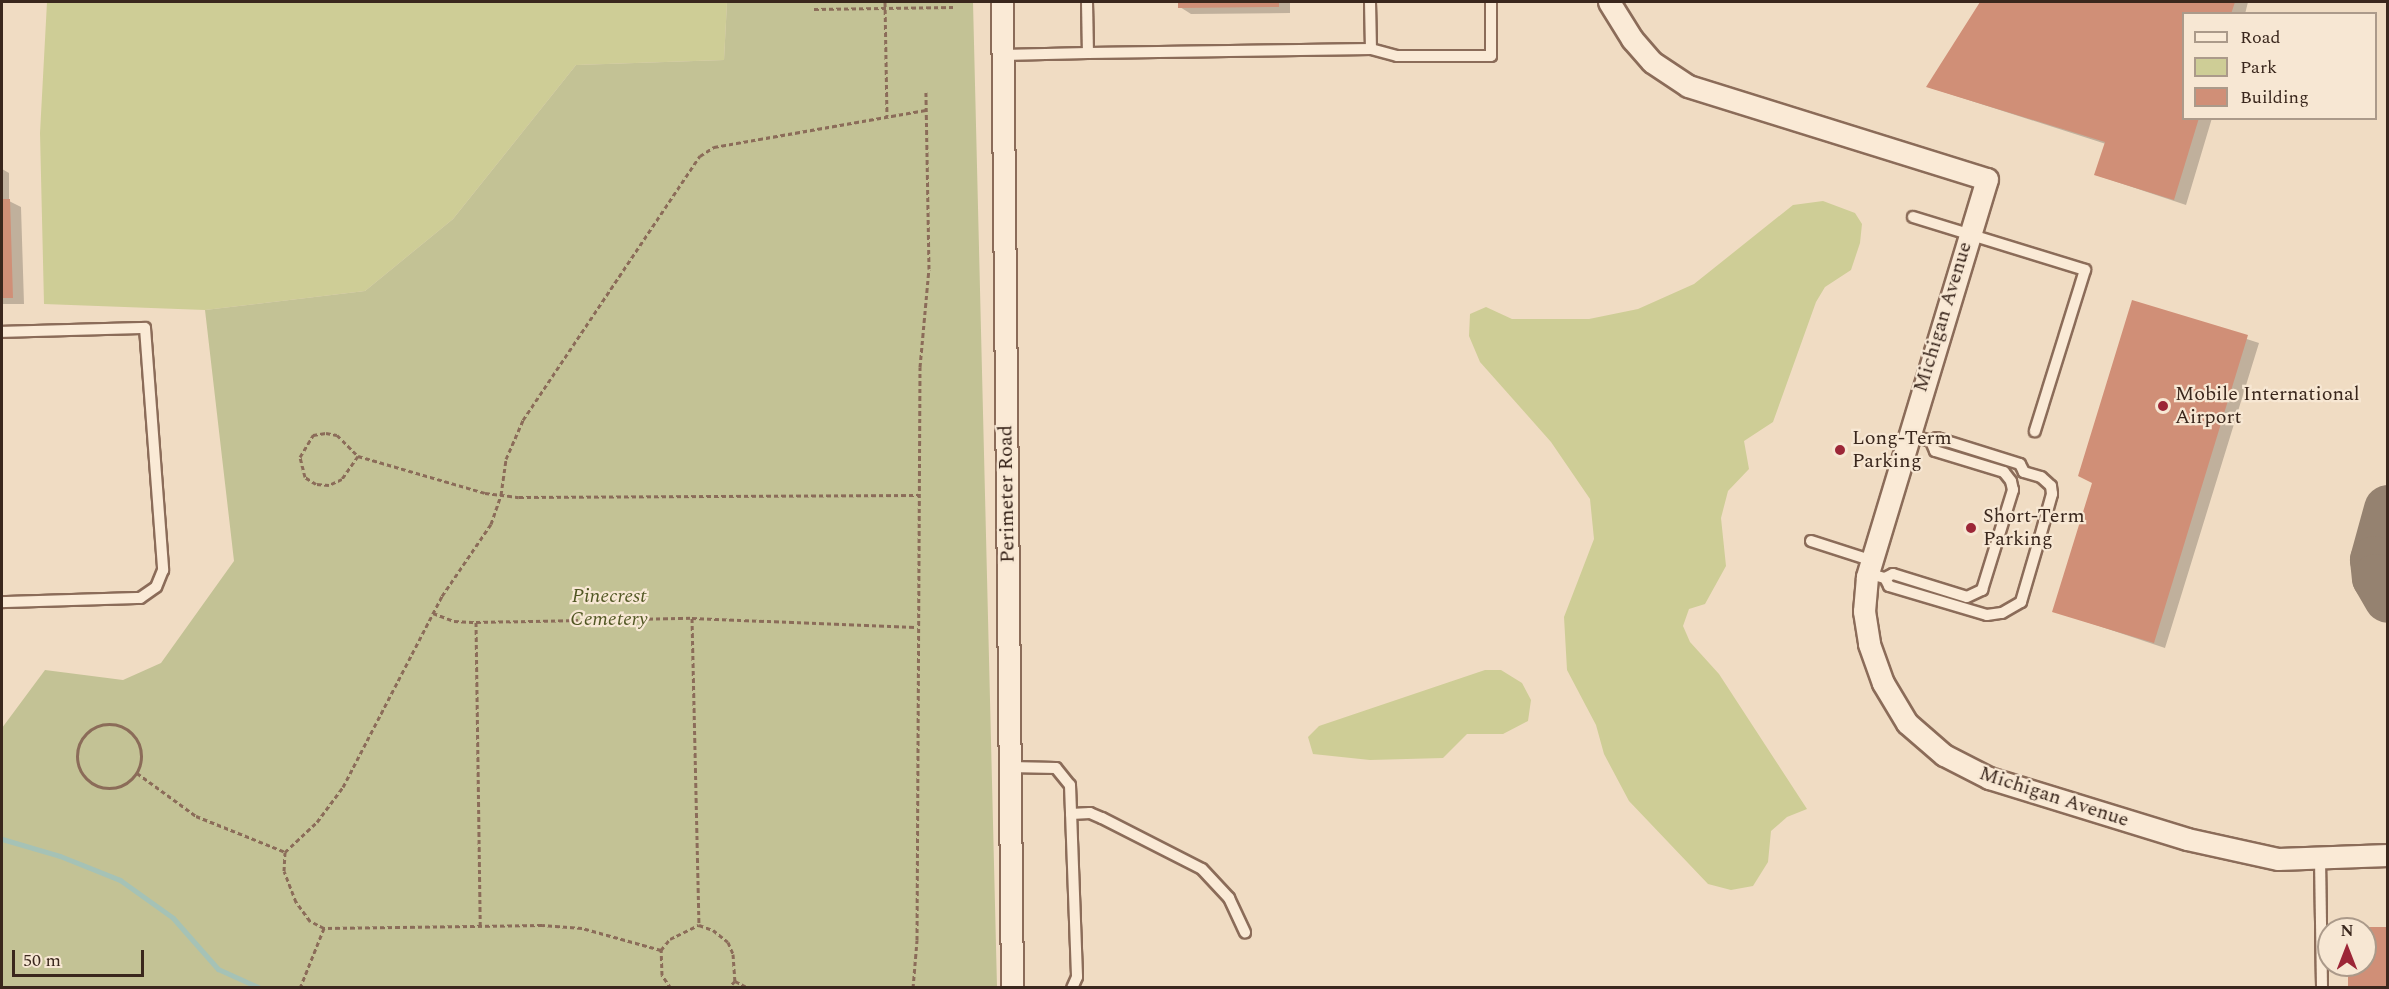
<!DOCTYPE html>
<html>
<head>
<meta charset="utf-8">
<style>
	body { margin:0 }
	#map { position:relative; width:2389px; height:989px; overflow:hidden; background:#f0dcc3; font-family:Spectral,serif }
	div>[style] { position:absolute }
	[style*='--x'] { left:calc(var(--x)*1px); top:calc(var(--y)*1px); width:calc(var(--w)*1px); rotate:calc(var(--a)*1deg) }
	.green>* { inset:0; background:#cecd96 }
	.cemetery>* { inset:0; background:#c3c295 }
	.shadow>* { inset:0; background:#0003 }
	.stream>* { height:5px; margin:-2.5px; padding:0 2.5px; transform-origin:2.5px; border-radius:2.5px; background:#a5c2b6 }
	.taxiway>* { height:48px; margin:-24px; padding:0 24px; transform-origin:24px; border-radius:24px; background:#958270 }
	.building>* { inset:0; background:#d08f77 }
	.path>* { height:3px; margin-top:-1.5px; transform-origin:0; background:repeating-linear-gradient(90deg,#8b6c59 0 4.5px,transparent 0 7.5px) }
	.path>.ring { margin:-1.5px; padding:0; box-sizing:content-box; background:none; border:3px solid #8b6c59; border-radius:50% }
	.roads { filter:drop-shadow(2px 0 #8b6c59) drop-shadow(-2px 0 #8b6c59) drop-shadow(0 2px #8b6c59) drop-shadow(0 -2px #8b6c59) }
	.service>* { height:10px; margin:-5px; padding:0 5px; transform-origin:5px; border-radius:5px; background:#faead6 }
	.minor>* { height:21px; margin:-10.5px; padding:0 10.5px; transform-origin:10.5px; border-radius:10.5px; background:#faead6 }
	.dots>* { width:16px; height:16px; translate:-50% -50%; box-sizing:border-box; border:3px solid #f7e7d3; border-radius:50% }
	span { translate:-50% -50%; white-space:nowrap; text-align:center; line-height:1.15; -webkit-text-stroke:4.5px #f7e7d3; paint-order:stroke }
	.street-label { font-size:20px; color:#3a271d }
	.poi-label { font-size:20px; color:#3a271d }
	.left { translate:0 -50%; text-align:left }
	.park-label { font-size:20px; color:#515723; font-style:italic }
	.frame { position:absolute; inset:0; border:3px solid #3a271d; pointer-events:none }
	.legend { position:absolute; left:2182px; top:12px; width:195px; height:108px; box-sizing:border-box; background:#f7e7d3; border:2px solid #ab9a8a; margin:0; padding:8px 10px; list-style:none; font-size:18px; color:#3a271d }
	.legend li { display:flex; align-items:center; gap:12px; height:30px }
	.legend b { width:30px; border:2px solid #ab9a8a }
	.north { position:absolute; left:2317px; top:917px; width:60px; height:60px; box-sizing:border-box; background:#f7e7d3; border:2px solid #ab9a8a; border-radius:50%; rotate:0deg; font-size:16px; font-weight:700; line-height:24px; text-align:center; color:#3a271d }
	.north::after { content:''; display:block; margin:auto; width:21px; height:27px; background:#9c2637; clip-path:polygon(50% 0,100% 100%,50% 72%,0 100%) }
	.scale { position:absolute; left:12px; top:950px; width:132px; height:27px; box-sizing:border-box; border:3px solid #3a271d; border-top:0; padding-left:8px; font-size:18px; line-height:21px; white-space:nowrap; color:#3a271d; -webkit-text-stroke:4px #f7e7d3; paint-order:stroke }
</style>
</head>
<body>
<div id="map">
	<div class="green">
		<div style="clip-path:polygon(47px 2px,727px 2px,724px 60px,576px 65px,453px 219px,365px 291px,205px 310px,44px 304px,40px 133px)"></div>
		<div style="clip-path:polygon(1823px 201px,1855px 213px,1862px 224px,1860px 243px,1851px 270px,1825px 287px,1816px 302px,1773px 422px,1744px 441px,1749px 469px,1728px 491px,1721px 518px,1726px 566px,1705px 604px,1689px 609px,1683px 626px,1690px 642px,1719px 674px,1807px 809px,1787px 817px,1771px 831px,1768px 862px,1753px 886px,1731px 890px,1708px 884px,1629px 801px,1604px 754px,1596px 725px,1567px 670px,1564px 617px,1594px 539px,1590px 499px,1551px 442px,1480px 362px,1469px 336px,1470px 314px,1486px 307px,1512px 319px,1589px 319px,1638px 309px,1694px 284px,1793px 205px)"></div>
		<div style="clip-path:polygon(1485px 670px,1501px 670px,1522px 683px,1531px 700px,1528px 721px,1503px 734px,1467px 734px,1443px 758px,1370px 760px,1313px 754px,1308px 737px,1319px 726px)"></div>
	</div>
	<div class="cemetery">
		<div style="clip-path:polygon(727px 2px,973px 2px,997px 987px,2px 987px,2px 728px,45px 670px,123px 680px,161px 663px,234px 561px,205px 310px,365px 291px,453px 219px,576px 65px,724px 60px)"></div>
	</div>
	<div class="shadow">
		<div style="clip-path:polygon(1180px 2px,1290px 2px,1290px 13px,1191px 14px,1180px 7px)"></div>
		<div style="clip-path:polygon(1982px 2px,2248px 2px,2245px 14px,2184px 14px,2184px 118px,2212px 118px,2186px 205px,2096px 175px,2106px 144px,1928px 87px)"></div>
		<div style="clip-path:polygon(2px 169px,9px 173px,9px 201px,21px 207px,24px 304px,2px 304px)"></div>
		<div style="clip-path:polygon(2133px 302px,2259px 343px,2165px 648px,2054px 611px,2094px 483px)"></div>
	</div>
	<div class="stream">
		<div style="--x:2;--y:839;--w:60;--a:16.3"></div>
		<div style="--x:60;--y:856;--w:65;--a:21.8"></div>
		<div style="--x:120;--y:880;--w:65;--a:35.6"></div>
		<div style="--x:173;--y:918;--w:68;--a:48.6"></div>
		<div style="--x:218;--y:969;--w:46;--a:24.3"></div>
	</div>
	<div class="taxiway">
		<div style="--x:2388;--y:509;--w:53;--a:105.4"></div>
		<div style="--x:2374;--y:560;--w:18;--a:84"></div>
		<div style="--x:2376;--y:578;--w:24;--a:60"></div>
	</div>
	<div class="building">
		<div style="clip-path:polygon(1178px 2px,1279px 2px,1279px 7px,1178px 8px)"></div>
		<div style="clip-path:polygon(1980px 2px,2235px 2px,2231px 14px,2184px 14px,2184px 118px,2199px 118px,2174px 200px,2094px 175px,2105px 142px,1926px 87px)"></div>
		<div style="clip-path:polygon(2px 199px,10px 199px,13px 298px,2px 298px)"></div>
		<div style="clip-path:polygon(2132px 300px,2248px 335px,2154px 643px,2052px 612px,2092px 483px,2078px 476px)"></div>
		<div style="clip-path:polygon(2348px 927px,2388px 927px,2388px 988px,2348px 988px,2348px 965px,2365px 965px,2365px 929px)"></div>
	</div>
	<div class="path">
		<div style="--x:885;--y:2;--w:114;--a:89"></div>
		<div style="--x:814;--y:9;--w:140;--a:-0.8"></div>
		<div style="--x:326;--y:433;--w:11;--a:10"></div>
		<div style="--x:337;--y:435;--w:30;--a:45"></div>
		<div style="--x:358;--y:456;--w:28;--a:125"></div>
		<div style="--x:342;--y:479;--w:14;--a:155"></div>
		<div style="--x:329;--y:485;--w:13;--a:-176"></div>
		<div style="--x:316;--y:484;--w:13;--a:-148"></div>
		<div style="--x:305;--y:477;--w:21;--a:-104"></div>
		<div style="--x:300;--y:457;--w:26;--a:-59"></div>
		<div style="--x:313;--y:435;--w:13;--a:-9"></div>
		<div style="--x:358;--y:456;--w:132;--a:16.2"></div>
		<div style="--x:485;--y:493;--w:34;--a:7"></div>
		<div style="--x:519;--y:497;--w:399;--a:-0.3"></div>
		<div style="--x:433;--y:613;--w:22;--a:21"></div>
		<div style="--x:454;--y:621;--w:22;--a:3"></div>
		<div style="--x:476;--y:622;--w:216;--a:-1.1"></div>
		<div style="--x:692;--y:618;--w:223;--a:2.3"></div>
		<div style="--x:692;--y:618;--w:307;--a:88.7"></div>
		<div style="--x:476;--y:622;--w:304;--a:89.2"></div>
		<div class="ring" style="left:77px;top:724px;width:61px;height:61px"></div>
		<div style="--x:137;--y:773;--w:73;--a:36.1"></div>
		<div style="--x:196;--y:816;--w:96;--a:22"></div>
		<div style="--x:661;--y:950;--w:82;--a:-164.4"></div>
		<div style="--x:582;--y:928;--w:40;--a:-175.7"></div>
		<div style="--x:542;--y:925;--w:218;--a:179.2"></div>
		<div style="--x:324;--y:928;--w:16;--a:-153"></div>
		<div style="--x:310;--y:921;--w:24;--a:-126"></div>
		<div style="--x:296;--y:902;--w:33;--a:-111"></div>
		<div style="--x:284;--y:871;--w:19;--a:-87"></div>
		<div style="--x:285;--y:852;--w:44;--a:-43.2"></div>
		<div style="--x:317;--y:822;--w:44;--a:-53.4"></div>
		<div style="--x:343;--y:787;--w:215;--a:-62.6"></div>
		<div style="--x:442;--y:596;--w:87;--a:-55.8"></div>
		<div style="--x:491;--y:524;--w:31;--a:-71"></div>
		<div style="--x:501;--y:495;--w:36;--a:-82"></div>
		<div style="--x:506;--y:459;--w:43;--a:-66.4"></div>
		<div style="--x:523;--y:420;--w:318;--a:-56.2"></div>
		<div style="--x:700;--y:156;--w:17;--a:-33"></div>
		<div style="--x:714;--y:147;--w:215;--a:-9.9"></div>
		<div style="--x:735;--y:981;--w:16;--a:27"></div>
		<div style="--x:300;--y:988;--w:65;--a:-68.2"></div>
		<div style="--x:671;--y:988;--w:16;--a:-125"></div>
		<div style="--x:662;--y:975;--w:25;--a:-92"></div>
		<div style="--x:661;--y:950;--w:14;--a:-51"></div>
		<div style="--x:670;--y:939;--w:32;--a:-26"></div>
		<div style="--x:699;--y:925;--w:15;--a:20"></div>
		<div style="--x:713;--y:930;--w:19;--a:39"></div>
		<div style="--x:728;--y:942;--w:13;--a:67"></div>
		<div style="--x:733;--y:954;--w:27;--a:86"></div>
		<div style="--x:735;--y:981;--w:10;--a:135"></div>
		<div style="--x:913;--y:988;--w:48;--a:-85.2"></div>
		<div style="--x:917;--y:940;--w:573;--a:-89.7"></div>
		<div style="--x:920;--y:367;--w:98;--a:-84.8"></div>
		<div style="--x:929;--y:269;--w:177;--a:-91"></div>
	</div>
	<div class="roads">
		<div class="service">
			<div style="--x:1087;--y:2;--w:51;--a:88.9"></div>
			<div style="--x:1088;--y:53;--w:283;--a:-0.8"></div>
			<div style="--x:1371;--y:49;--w:27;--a:15"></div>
			<div style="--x:1397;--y:56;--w:94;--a:0"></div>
			<div style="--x:1491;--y:56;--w:54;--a:-90"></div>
			<div style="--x:1370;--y:2;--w:47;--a:88.8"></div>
			<div style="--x:1003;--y:55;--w:85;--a:-1.3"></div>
			<div style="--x:1913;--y:217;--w:180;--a:17.1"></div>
			<div style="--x:2085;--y:270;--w:169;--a:107.3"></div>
			<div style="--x:2;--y:332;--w:143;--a:-1.6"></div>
			<div style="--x:145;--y:328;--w:243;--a:85.7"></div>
			<div style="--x:163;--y:570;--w:18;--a:112"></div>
			<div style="--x:156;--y:587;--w:19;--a:145"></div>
			<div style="--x:140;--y:598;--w:138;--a:178.3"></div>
			<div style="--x:1811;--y:541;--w:62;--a:17.9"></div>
			<div style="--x:1867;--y:573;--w:19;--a:16"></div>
			<div style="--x:1885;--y:578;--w:9;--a:63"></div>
			<div style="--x:1889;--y:586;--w:102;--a:16.5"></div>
			<div style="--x:1987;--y:615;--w:15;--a:-8"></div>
			<div style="--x:2002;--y:613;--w:22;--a:-30"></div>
			<div style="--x:2021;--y:602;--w:68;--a:-73.7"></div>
			<div style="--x:2040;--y:537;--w:45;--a:-74.4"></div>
			<div style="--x:2052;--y:494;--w:8;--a:-97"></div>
			<div style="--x:2051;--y:486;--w:13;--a:-138"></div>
			<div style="--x:2041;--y:477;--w:18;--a:-164"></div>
			<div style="--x:2024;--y:472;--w:9;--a:-117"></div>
			<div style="--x:2020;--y:464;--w:87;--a:-162.6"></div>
			<div style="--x:1937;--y:438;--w:7;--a:153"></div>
			<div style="--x:1931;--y:441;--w:25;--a:-164"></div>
			<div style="--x:1885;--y:578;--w:9;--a:-27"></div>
			<div style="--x:1893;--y:574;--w:77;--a:17.3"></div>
			<div style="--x:1967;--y:597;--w:17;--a:-25"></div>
			<div style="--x:1982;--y:590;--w:105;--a:-72.8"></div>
			<div style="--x:2013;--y:490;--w:9;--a:-103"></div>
			<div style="--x:2011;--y:481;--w:11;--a:-128"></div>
			<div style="--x:2004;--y:472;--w:72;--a:-163.1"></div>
			<div style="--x:1935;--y:451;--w:11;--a:-112"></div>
			<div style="--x:1010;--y:767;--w:46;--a:1.2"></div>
			<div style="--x:1056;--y:768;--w:22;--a:51"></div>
			<div style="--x:1070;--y:785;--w:192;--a:87.9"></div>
			<div style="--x:1077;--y:977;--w:12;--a:114"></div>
			<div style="--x:1071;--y:814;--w:19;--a:-3"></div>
			<div style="--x:1090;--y:813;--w:13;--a:23"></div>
			<div style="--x:1102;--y:818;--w:112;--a:27"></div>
			<div style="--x:1202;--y:869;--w:40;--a:47"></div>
			<div style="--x:1229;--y:898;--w:38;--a:65"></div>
			<div style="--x:2320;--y:859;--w:129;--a:89.1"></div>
		</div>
		<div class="minor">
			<div style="--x:1002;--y:2;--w:986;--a:89.42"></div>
			<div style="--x:1609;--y:2;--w:44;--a:58.1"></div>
			<div style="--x:1632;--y:39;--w:30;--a:49"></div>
			<div style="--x:1652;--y:62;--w:43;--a:33.7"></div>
			<div style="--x:1688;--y:86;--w:313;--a:17.3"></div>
			<div style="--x:1987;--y:179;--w:416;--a:106.8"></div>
			<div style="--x:1867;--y:577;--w:34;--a:95"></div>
			<div style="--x:1864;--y:611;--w:33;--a:81"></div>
			<div style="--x:1869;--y:644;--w:41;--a:70.3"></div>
			<div style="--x:1883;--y:683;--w:47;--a:59"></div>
			<div style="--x:1907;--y:723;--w:49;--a:40.9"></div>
			<div style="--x:1944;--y:755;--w:51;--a:27.1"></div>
			<div style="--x:1989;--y:778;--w:207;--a:17.1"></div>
			<div style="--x:2187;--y:839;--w:93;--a:12.4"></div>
			<div style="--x:2278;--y:859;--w:110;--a:-2.1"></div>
		</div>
	</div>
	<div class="dots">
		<div style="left:2163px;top:406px;background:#9c2637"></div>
		<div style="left:1840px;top:450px;background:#9c2637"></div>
		<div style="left:1971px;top:528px;background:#9c2637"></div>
	</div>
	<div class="street-label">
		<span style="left:1943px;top:317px;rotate:-73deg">Michigan Avenue</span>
		<span style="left:1007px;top:494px;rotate:-91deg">Perimeter Road</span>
		<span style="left:2054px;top:797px;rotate:18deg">Michigan Avenue</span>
	</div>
	<div class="poi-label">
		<span class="left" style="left:2175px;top:406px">Mobile International<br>Airport</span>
		<span class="left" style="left:1852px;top:450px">Long-Term<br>Parking</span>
		<span class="left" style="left:1983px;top:528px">Short-Term<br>Parking</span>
	</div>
	<div class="park-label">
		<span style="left:609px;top:608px">Pinecrest<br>Cemetery</span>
	</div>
	<div class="frame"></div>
	<ul class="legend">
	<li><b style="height:8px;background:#faead6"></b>Road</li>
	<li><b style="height:16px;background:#cecd96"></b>Park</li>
	<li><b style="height:16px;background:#d08f77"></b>Building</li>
	</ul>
	<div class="north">N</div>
	<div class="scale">50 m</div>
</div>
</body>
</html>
